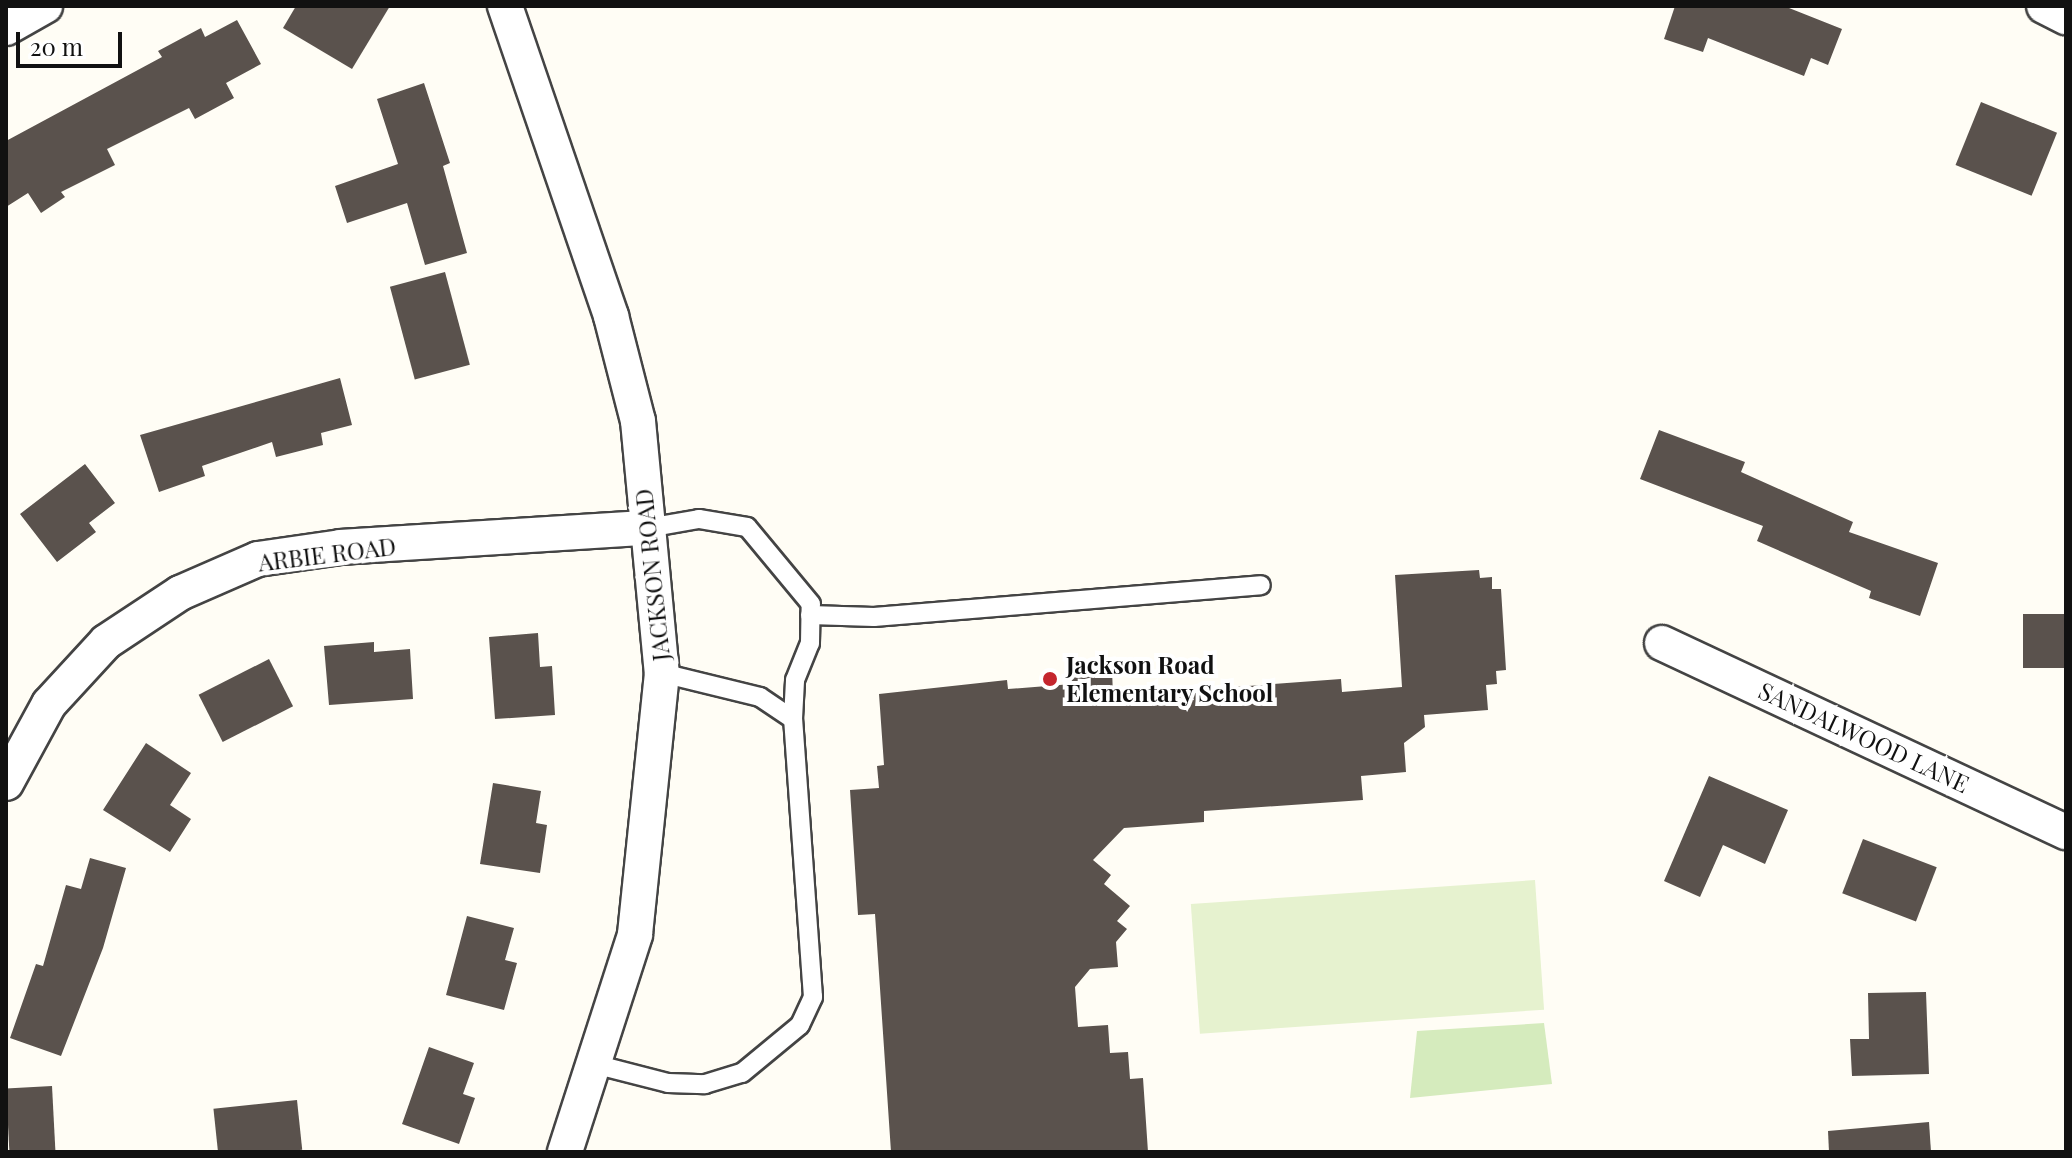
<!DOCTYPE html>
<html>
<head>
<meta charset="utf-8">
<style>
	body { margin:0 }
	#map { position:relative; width:2072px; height:1158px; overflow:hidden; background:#fffdf5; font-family:"Playfair Display",serif }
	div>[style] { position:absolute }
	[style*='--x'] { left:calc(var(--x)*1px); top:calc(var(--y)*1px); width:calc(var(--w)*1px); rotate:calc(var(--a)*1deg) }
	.green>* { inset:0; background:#d5ebbd }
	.pitch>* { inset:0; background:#e6f2cf; transform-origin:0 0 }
	.building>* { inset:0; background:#5a524d; transform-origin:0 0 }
	.roads { filter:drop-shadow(2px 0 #444) drop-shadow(-2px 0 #444) drop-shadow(0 2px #444) drop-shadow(0 -2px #444) }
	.service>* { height:18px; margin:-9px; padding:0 9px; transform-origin:9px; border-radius:9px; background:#fff }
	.minor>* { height:34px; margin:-17px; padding:0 17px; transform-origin:17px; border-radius:17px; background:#fff }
	.dots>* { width:22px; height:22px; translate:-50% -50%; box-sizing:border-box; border:4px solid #fff; border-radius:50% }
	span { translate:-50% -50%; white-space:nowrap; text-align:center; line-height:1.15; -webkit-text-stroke:8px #fff; paint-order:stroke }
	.street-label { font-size:24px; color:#111 }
	.poi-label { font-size:24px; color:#111; font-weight:700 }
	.left { translate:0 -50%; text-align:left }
	.frame { position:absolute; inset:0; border:8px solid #111; pointer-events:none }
	.scale { position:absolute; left:16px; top:32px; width:106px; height:36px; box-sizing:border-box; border:4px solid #111; border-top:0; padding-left:10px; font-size:24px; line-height:28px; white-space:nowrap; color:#111; -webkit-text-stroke:6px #fff; paint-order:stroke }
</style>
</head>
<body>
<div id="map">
	<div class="green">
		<div style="clip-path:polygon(1544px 1023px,1552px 1084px,1410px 1098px,1417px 1031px)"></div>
	</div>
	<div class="pitch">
		<div style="left:1535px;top:880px;width:130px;height:345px;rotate:86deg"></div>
	</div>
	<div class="building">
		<div style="clip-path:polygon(296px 6px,390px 6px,352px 69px,283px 28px)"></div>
		<div style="clip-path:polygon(1675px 6px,1784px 6px,1842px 29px,1828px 65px,1811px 58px,1804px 76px,1708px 38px,1703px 52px,1664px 39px)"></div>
		<div style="clip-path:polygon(237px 20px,261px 64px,226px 83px,234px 98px,195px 119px,189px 108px,107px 149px,115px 165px,61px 192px,65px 197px,41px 213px,28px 193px,6px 207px,6px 141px,162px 57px,158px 51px,201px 28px,205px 37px)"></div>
		<div style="clip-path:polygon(424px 83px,450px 163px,443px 166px,467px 253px,425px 265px,407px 203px,347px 223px,335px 186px,398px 164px,377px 99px)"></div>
		<div style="left:1981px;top:102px;width:82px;height:68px;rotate:22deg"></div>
		<div style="left:445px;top:272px;width:96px;height:57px;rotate:75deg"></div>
		<div style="clip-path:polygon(340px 378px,352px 425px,321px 433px,323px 445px,276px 457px,272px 442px,202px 466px,205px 476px,159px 492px,140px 435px)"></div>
		<div style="clip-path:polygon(1659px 430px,1745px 462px,1741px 472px,1853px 522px,1849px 532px,1938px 563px,1920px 616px,1869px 598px,1871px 591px,1757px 541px,1763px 526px,1640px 479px)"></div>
		<div style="clip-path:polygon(85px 464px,115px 503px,89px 523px,96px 532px,57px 562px,20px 514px)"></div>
		<div style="clip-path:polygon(1479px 570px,1480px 578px,1492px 577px,1492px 589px,1501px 589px,1506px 670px,1496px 671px,1497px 684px,1486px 685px,1488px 710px,1424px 715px,1425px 727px,1404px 743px,1406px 772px,1361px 776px,1363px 800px,1204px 811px,1204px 822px,1124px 828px,1093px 860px,1111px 875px,1104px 884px,1130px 906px,1117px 921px,1127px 929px,1116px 942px,1118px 967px,1090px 969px,1075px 987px,1078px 1027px,1108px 1025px,1110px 1053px,1128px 1052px,1130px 1079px,1143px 1078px,1148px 1152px,891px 1152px,875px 914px,858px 915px,850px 790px,879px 788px,877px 766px,884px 765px,879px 694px,1007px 680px,1008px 689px,1072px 684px,1071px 672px,1112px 669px,1113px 696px,1341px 679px,1342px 692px,1402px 687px,1395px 575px)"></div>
		<div style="left:2066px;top:614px;width:54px;height:43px;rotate:90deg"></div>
		<div style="clip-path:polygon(538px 633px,540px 667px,552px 666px,555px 715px,495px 719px,489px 637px)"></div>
		<div style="clip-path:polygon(374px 642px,374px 652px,410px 649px,413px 699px,329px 705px,324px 646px)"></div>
		<div style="left:269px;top:659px;width:53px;height:79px;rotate:63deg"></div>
		<div style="clip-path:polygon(146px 743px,191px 773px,170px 805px,191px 819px,170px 852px,103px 810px)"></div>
		<div style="clip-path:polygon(1709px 776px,1788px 810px,1765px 864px,1723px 845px,1700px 897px,1664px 881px)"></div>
		<div style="clip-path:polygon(493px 783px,541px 791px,536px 823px,547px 825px,540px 873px,480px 864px)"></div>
		<div style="left:1863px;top:839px;width:79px;height:58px;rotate:21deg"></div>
		<div style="clip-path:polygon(90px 858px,126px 868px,103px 948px,61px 1056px,10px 1038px,36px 964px,43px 966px,66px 885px,81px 889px)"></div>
		<div style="clip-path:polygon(467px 916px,514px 928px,505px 960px,517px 963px,504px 1010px,446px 995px)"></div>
		<div style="clip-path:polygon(1926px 992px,1929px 1074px,1852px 1076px,1850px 1039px,1869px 1039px,1868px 993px)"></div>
		<div style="clip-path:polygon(429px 1047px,474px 1063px,463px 1094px,475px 1098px,459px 1144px,402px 1124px)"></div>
		<div style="left:52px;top:1086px;width:66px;height:46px;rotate:87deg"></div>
		<div style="left:297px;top:1100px;width:50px;height:84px;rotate:84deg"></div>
		<div style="clip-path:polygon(1929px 1122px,1931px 1152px,1829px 1152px,1828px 1131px)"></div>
	</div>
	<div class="roads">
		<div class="service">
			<div style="--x:810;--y:615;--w:64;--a:1.8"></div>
			<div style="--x:874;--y:617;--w:388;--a:-4.7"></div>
			<div style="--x:662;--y:673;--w:101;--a:13.8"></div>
			<div style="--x:760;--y:697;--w:40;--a:34"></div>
			<div style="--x:594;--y:1064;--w:76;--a:14.4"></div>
			<div style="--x:668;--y:1083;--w:37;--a:2"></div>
			<div style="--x:705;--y:1084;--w:39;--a:-17"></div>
			<div style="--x:742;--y:1073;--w:75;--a:-39.6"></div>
			<div style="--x:800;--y:1025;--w:31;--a:-65"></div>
			<div style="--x:813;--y:997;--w:279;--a:-94.1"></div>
			<div style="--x:793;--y:719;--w:39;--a:-87"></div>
			<div style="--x:795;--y:680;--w:40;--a:-68"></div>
			<div style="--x:810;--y:643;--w:39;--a:-89"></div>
			<div style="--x:811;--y:604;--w:100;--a:-129.7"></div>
			<div style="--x:747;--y:527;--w:49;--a:-170.5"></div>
			<div style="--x:699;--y:519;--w:53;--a:170.2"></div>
		</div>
		<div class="minor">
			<div style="--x:505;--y:6;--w:328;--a:71.1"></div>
			<div style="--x:611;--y:316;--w:108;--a:75.6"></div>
			<div style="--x:638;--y:421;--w:253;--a:84.6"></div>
			<div style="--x:662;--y:673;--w:263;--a:95.9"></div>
			<div style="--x:635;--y:935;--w:228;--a:107.9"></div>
			<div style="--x:2044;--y:6;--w:25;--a:27"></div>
			<div style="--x:6;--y:28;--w:45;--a:-29.4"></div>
			<div style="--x:1662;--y:643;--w:446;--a:25.1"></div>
			<div style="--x:6;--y:783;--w:90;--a:-61.4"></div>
			<div style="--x:49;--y:704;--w:84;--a:-47.4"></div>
			<div style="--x:106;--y:642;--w:89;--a:-33.5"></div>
			<div style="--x:180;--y:593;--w:85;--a:-23.6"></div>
			<div style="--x:258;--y:559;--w:84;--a:-8.2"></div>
			<div style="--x:341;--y:547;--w:307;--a:-3.6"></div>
		</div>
	</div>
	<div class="dots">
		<div style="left:1050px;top:679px;background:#c4262e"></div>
	</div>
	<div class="street-label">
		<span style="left:327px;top:554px;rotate:-7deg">ARBIE ROAD</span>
		<span style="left:652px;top:575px;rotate:-96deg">JACKSON ROAD</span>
		<span style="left:1864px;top:737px;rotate:25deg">SANDALWOOD LANE</span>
	</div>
	<div class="poi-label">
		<span class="left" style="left:1066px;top:679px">Jackson Road<br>Elementary School</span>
	</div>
	<div class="frame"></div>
	<div class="scale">20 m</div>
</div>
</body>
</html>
